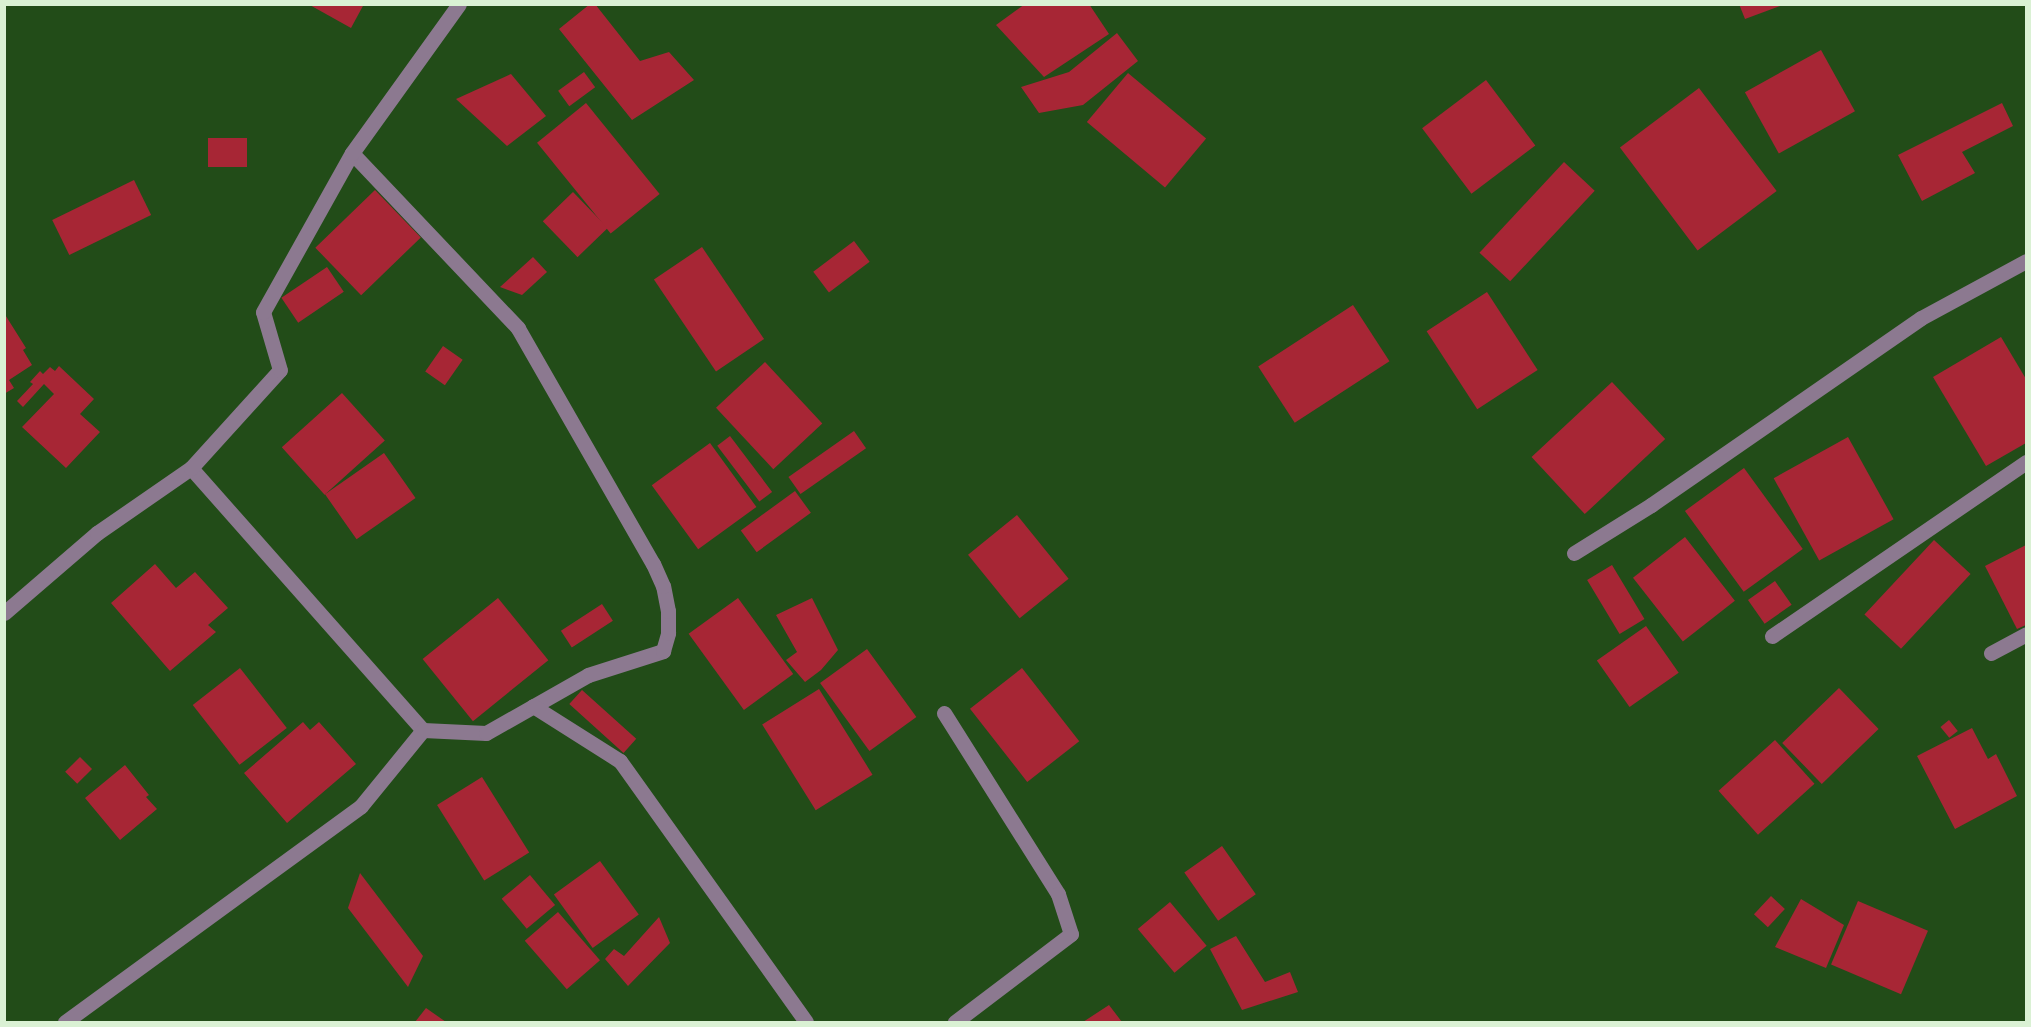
<!DOCTYPE html>
<html>
<head>
<meta charset="utf-8">
<style>
	body { margin:0 }
	#map { position:relative; width:2031px; height:1027px; overflow:hidden; background:#224c18; font-family:"Zilla Slab",serif }
	div>[style] { position:absolute }
	[style*='--x'] { left:calc(var(--x)*1px); top:calc(var(--y)*1px); width:calc(var(--w)*1px); rotate:calc(var(--a)*1deg) }
	.building>* { inset:0; background:#a72635; transform-origin:0 0 }
	.minor>* { height:15px; margin:-7.5px; padding:0 7.5px; transform-origin:7.5px; border-radius:7.5px; background:#8c7990 }
	span { translate:-50% -50%; white-space:nowrap; text-align:center; line-height:1.15; -webkit-text-stroke:4.5px #224c18; paint-order:stroke }
	.frame { position:absolute; inset:0; border:6px solid #daf1d4; pointer-events:none }
</style>
</head>
<body>
<div id="map">
	<div class="building">
		<div style="clip-path:polygon(308px 4px,364px 4px,351px 28px)"></div>
		<div style="clip-path:polygon(590px 4px,595px 4px,640px 61px,669px 52px,694px 80px,632px 120px,559px 29px)"></div>
		<div style="clip-path:polygon(1025px 4px,1089px 4px,1109px 34px,1044px 77px,996px 25px)"></div>
		<div style="clip-path:polygon(1739px 4px,1782px 4px,1783px 5px,1745px 19px)"></div>
		<div style="clip-path:polygon(1117px 33px,1138px 61px,1083px 105px,1039px 113px,1021px 87px,1069px 72px)"></div>
		<div style="left:1821px;top:50px;width:70px;height:87px;rotate:61deg"></div>
		<div style="left:584px;top:72px;width:19px;height:32px;rotate:54deg"></div>
		<div style="left:1128px;top:73px;width:102px;height:64px;rotate:40deg"></div>
		<div style="clip-path:polygon(511px 74px,546px 116px,507px 146px,456px 99px)"></div>
		<div style="left:1486px;top:80px;width:82px;height:80px;rotate:53deg"></div>
		<div style="left:1699px;top:88px;width:129px;height:99px;rotate:53deg"></div>
		<div style="left:586px;top:103px;width:117px;height:63px;rotate:51deg"></div>
		<div style="clip-path:polygon(2002px 103px,2013px 126px,1962px 152px,1975px 173px,1922px 201px,1898px 155px)"></div>
		<div style="left:247px;top:138px;width:29px;height:39px;rotate:90deg"></div>
		<div style="left:1564px;top:162px;width:42px;height:124px;rotate:43deg"></div>
		<div style="left:134px;top:180px;width:39px;height:91px;rotate:64deg"></div>
		<div style="left:375px;top:190px;width:66px;height:83px;rotate:46deg"></div>
		<div style="left:573px;top:192px;width:50px;height:42px;rotate:46deg"></div>
		<div style="left:854px;top:241px;width:26px;height:51px;rotate:53deg"></div>
		<div style="left:702px;top:247px;width:111px;height:58px;rotate:56deg"></div>
		<div style="clip-path:polygon(533px 257px,547px 272px,522px 295px,500px 287px)"></div>
		<div style="left:327px;top:267px;width:30px;height:55px;rotate:56deg"></div>
		<div style="left:1487px;top:292px;width:93px;height:72px;rotate:57deg"></div>
		<div style="left:1353px;top:305px;width:67px;height:113px;rotate:57deg"></div>
		<div style="clip-path:polygon(4px 313px,26px 348px,23px 350px,32px 365px,9px 380px,14px 388px,4px 394px)"></div>
		<div style="clip-path:polygon(2001px 337px,2026px 379px,2026px 443px,1986px 466px,1933px 377px)"></div>
		<div style="left:443px;top:346px;width:24px;height:31px;rotate:35deg"></div>
		<div style="left:765px;top:362px;width:84px;height:67px;rotate:47deg"></div>
		<div style="clip-path:polygon(59px 366px,94px 399px,80px 414px,100px 432px,66px 468px,22px 427px,54px 394px,44px 384px,23px 407px,17px 401px,33px 384px,30px 382px,40px 371px,43px 374px,50px 367px,55px 371px)"></div>
		<div style="left:1612px;top:382px;width:78px;height:110px;rotate:47deg"></div>
		<div style="left:342px;top:393px;width:64px;height:81px;rotate:48deg"></div>
		<div style="left:854px;top:431px;width:21px;height:80px;rotate:55deg"></div>
		<div style="left:730px;top:436px;width:70px;height:16px;rotate:53deg"></div>
		<div style="left:1848px;top:437px;width:94px;height:85px;rotate:61deg"></div>
		<div style="left:710px;top:443px;width:79px;height:72px;rotate:54deg"></div>
		<div style="left:384px;top:453px;width:55px;height:72px;rotate:55deg"></div>
		<div style="left:1744px;top:468px;width:100px;height:73px;rotate:54deg"></div>
		<div style="left:795px;top:491px;width:27px;height:67px;rotate:54deg"></div>
		<div style="left:1017px;top:515px;width:82px;height:63px;rotate:51deg"></div>
		<div style="left:1685px;top:537px;width:81px;height:66px;rotate:52deg"></div>
		<div style="left:1934px;top:540px;width:50px;height:102px;rotate:43deg"></div>
		<div style="clip-path:polygon(2026px 545px,2026px 625px,2017px 629px,1985px 566px)"></div>
		<div style="clip-path:polygon(155px 564px,176px 588px,195px 572px,228px 608px,208px 625px,216px 632px,170px 671px,111px 603px)"></div>
		<div style="left:1612px;top:565px;width:63px;height:29px;rotate:59deg"></div>
		<div style="left:1775px;top:581px;width:29px;height:33px;rotate:55deg"></div>
		<div style="left:498px;top:598px;width:80px;height:97px;rotate:51deg"></div>
		<div style="left:738px;top:598px;width:94px;height:61px;rotate:54deg"></div>
		<div style="clip-path:polygon(812px 598px,838px 650px,821px 670px,805px 682px,786px 660px,797px 652px,776px 615px)"></div>
		<div style="left:602px;top:604px;width:20px;height:49px;rotate:57deg"></div>
		<div style="left:1646px;top:626px;width:57px;height:60px;rotate:55deg"></div>
		<div style="left:867px;top:649px;width:84px;height:58px;rotate:54deg"></div>
		<div style="left:240px;top:668px;width:76px;height:60px;rotate:52deg"></div>
		<div style="left:1022px;top:668px;width:93px;height:66px;rotate:52deg"></div>
		<div style="left:1839px;top:688px;width:57px;height:79px;rotate:46deg"></div>
		<div style="left:819px;top:689px;width:101px;height:67px;rotate:58deg"></div>
		<div style="left:582px;top:690px;width:73px;height:19px;rotate:42deg"></div>
		<div style="left:1949px;top:720px;width:14px;height:11px;rotate:51deg"></div>
		<div style="clip-path:polygon(303px 722px,310px 730px,319px 722px,356px 764px,287px 823px,244px 773px)"></div>
		<div style="clip-path:polygon(1972px 728px,1988px 759px,1996px 754px,2017px 796px,1955px 829px,1917px 756px)"></div>
		<div style="left:1775px;top:740px;width:59px;height:76px;rotate:48deg"></div>
		<div style="left:80px;top:757px;width:17px;height:21px;rotate:45deg"></div>
		<div style="clip-path:polygon(125px 765px,149px 795px,146px 797px,157px 809px,120px 840px,85px 798px)"></div>
		<div style="left:482px;top:777px;width:89px;height:53px;rotate:58deg"></div>
		<div style="left:1222px;top:846px;width:59px;height:46px;rotate:55deg"></div>
		<div style="left:600px;top:861px;width:66px;height:57px;rotate:54deg"></div>
		<div style="clip-path:polygon(360px 873px,423px 956px,408px 987px,348px 908px)"></div>
		<div style="left:530px;top:875px;width:39px;height:37px;rotate:50deg"></div>
		<div style="left:1771px;top:896px;width:19px;height:25px;rotate:43deg"></div>
		<div style="clip-path:polygon(1801px 899px,1844px 925px,1826px 968px,1775px 947px)"></div>
		<div style="left:1858px;top:901px;width:76px;height:69px;rotate:23deg"></div>
		<div style="left:1170px;top:902px;width:57px;height:42px;rotate:50deg"></div>
		<div style="left:558px;top:912px;width:64px;height:44px;rotate:49deg"></div>
		<div style="clip-path:polygon(659px 917px,670px 943px,628px 986px,605px 959px,614px 949px,624px 956px)"></div>
		<div style="clip-path:polygon(1236px 936px,1265px 982px,1290px 972px,1298px 992px,1242px 1010px,1210px 949px)"></div>
		<div style="clip-path:polygon(1109px 1005px,1122px 1022px,1083px 1022px)"></div>
		<div style="clip-path:polygon(426px 1008px,446px 1022px,415px 1022px)"></div>
	</div>
	<div class="minor">
		<div style="--x:191;--y:468;--w:350;--a:48.5"></div>
		<div style="--x:423;--y:730;--w:63;--a:2.7"></div>
		<div style="--x:486;--y:733;--w:117;--a:-29.6"></div>
		<div style="--x:588;--y:675;--w:79;--a:-17.7"></div>
		<div style="--x:663;--y:651;--w:19;--a:-74"></div>
		<div style="--x:668;--y:633;--w:22;--a:-90"></div>
		<div style="--x:668;--y:611;--w:25;--a:-101"></div>
		<div style="--x:663;--y:586;--w:24;--a:-114"></div>
		<div style="--x:653;--y:564;--w:272;--a:-119.8"></div>
		<div style="--x:518;--y:328;--w:241;--a:-133.5"></div>
		<div style="--x:1574;--y:553;--w:91;--a:-31.9"></div>
		<div style="--x:1651;--y:505;--w:328;--a:-34.7"></div>
		<div style="--x:1921;--y:318;--w:119;--a:-28.5"></div>
		<div style="--x:4;--y:613;--w:123;--a:-40.7"></div>
		<div style="--x:97;--y:533;--w:114;--a:-34.7"></div>
		<div style="--x:191;--y:468;--w:132;--a:-47.8"></div>
		<div style="--x:280;--y:370;--w:60;--a:-106.3"></div>
		<div style="--x:263;--y:312;--w:182;--a:-60.8"></div>
		<div style="--x:352;--y:153;--w:183;--a:-54.3"></div>
		<div style="--x:1772;--y:636;--w:308;--a:-34.4"></div>
		<div style="--x:1991;--y:653;--w:40;--a:-28"></div>
		<div style="--x:533;--y:706;--w:103;--a:32.3"></div>
		<div style="--x:620;--y:761;--w:320;--a:54.5"></div>
		<div style="--x:944;--y:713;--w:214;--a:57.8"></div>
		<div style="--x:1058;--y:894;--w:42;--a:72"></div>
		<div style="--x:1071;--y:934;--w:146;--a:142.8"></div>
		<div style="--x:65;--y:1022;--w:366;--a:-36.1"></div>
		<div style="--x:361;--y:806;--w:98;--a:-50.8"></div>
	</div>
	<div class="frame"></div>
</div>
</body>
</html>
